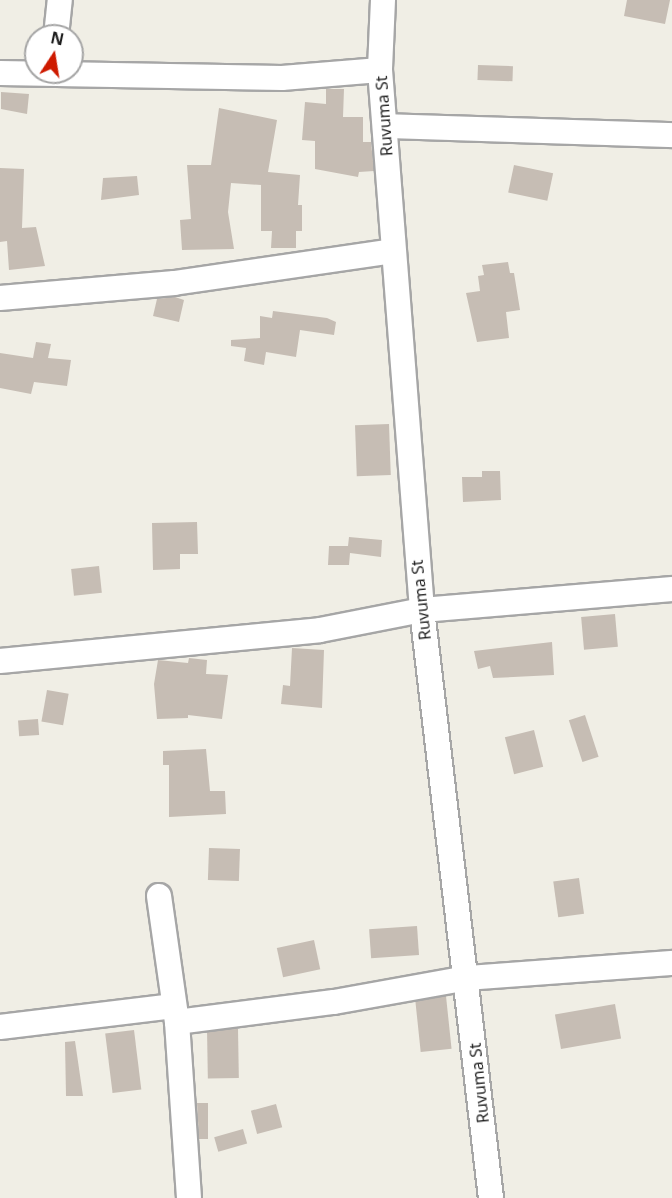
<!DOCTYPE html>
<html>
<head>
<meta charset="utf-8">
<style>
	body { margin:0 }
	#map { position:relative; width:672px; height:1198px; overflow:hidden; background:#f0eee5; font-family:"Noto Sans",sans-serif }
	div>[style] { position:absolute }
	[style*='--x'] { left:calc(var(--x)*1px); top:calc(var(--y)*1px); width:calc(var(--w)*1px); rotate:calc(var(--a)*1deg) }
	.building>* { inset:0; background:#c6bdb4; transform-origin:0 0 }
	.roads { filter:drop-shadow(2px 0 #a6a6a6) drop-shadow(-2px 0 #a6a6a6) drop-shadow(0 2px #a6a6a6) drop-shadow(0 -2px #a6a6a6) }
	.minor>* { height:24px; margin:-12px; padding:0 12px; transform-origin:12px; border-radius:12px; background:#fff }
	span { translate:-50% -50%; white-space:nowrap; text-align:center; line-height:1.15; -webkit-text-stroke:5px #fff; paint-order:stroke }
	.street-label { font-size:16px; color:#1f1f1f }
	.north { position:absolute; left:24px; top:24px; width:60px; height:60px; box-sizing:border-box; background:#fff; border:2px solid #a5a5a5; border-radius:50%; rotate:12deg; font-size:16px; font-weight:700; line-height:24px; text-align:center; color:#1f1f1f }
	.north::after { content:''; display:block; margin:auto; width:21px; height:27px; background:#ce1a00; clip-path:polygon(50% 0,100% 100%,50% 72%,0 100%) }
</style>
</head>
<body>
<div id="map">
	<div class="building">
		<div style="clip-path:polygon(627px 0,670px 0,665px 24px,624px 16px)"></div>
		<div style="left:478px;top:65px;width:35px;height:15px;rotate:2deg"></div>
		<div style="clip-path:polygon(326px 89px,344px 89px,343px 117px,363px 117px,363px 142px,371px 142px,374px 171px,359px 172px,358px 177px,315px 169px,315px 141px,302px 140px,305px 102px,326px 104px)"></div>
		<div style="clip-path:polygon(1px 92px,29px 94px,27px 114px,1px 109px)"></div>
		<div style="clip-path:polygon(219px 108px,277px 120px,268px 172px,300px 175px,298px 205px,302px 205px,302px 231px,296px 231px,296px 248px,271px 248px,272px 231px,261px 231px,261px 185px,231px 183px,228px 212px,234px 249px,182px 250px,180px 220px,191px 219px,187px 165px,211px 165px)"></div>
		<div style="left:514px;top:165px;width:40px;height:28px;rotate:12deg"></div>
		<div style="clip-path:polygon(0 168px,24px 169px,22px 228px,36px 227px,45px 266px,9px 270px,7px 241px,0 242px)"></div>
		<div style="clip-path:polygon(137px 176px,139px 195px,101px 200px,103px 178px)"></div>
		<div style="clip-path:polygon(508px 262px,510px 273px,514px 273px,520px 310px,506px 312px,509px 338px,477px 342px,466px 293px,480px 291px,478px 276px,484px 275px,482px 265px)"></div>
		<div style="clip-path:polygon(175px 297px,184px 300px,179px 322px,153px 316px,157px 299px)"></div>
		<div style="clip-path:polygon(273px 311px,327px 318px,336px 322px,334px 335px,300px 330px,296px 357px,266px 352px,264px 365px,244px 361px,246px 348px,231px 346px,231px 340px,260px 338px,260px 316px,272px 318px)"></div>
		<div style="clip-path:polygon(36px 342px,51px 344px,48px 358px,71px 360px,67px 386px,34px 382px,31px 394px,0 388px,0 353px,33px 358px)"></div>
		<div style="left:389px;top:424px;width:51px;height:34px;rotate:88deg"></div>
		<div style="clip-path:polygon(482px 471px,500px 471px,501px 500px,463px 502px,462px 477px,482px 477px)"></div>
		<div style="clip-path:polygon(197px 522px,198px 554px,180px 554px,180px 569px,153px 570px,152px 523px)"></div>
		<div style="clip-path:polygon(349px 537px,382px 540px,381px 557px,350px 553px,349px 565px,328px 565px,329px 546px,348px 546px)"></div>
		<div style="left:99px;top:566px;width:27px;height:28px;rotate:84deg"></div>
		<div style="left:615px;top:614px;width:33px;height:34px;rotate:85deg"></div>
		<div style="clip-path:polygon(552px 642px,554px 675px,493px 678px,490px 666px,478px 669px,474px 651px)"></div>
		<div style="clip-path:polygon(292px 648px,324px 650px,322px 708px,281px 704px,283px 685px,290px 686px)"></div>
		<div style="clip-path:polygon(189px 658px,207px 660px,206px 674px,228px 675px,222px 719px,188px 715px,188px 718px,157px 719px,154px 684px,158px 660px,188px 663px)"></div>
		<div style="left:47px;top:690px;width:22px;height:32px;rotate:10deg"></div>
		<div style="left:585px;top:715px;width:44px;height:17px;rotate:72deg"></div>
		<div style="left:38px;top:719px;width:16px;height:20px;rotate:86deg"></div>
		<div style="left:534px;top:730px;width:38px;height:30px;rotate:76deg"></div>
		<div style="clip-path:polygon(206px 749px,210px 791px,225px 791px,226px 814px,169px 817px,169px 765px,163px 765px,163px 751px)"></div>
		<div style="left:209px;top:848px;width:31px;height:32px;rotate:2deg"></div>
		<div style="left:579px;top:878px;width:36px;height:26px;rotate:82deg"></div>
		<div style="left:417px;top:926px;width:29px;height:48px;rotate:86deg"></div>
		<div style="left:314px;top:940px;width:30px;height:38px;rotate:78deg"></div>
		<div style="left:446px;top:996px;width:53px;height:31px;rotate:84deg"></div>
		<div style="left:615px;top:1004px;width:35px;height:61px;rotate:80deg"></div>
		<div style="left:238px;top:1029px;width:49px;height:31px;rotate:89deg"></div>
		<div style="left:134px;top:1030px;width:60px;height:29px;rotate:83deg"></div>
		<div style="clip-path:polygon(75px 1041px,83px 1096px,66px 1096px,65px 1042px)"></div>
		<div style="clip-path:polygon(197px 1103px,208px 1103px,208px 1139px,199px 1139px)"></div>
		<div style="left:276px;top:1104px;width:24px;height:26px;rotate:75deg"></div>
		<div style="left:243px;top:1129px;width:15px;height:30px;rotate:74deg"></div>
	</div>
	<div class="roads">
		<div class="minor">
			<div style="--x:383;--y:0;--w:70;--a:92.5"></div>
			<div style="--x:380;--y:70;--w:542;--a:85.55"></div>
			<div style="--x:422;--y:610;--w:592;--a:83.31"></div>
			<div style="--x:56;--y:36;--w:36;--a:-84"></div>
			<div style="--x:0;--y:73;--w:282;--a:1"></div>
			<div style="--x:282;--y:78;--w:98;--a:-4.7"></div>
			<div style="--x:385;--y:126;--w:287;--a:1.8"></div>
			<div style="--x:0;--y:298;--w:175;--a:-4.9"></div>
			<div style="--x:174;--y:283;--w:221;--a:-8.3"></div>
			<div style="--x:0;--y:661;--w:321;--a:-5.5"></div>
			<div style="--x:320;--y:630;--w:104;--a:-11.1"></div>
			<div style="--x:422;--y:610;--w:251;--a:-4.8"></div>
			<div style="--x:159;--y:896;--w:127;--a:81.9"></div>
			<div style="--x:177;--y:1022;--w:176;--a:86.1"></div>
			<div style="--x:177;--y:1022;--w:158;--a:-7.3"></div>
			<div style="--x:334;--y:1002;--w:135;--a:-10.2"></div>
			<div style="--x:467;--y:978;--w:206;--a:-4.2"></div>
			<div style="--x:0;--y:1027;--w:175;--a:-6.9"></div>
		</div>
	</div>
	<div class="street-label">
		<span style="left:384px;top:116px;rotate:-94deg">Ruvuma St</span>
		<span style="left:421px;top:600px;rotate:-96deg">Ruvuma St</span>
		<span style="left:479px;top:1083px;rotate:-96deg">Ruvuma St</span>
	</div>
	<div class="north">N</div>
</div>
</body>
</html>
